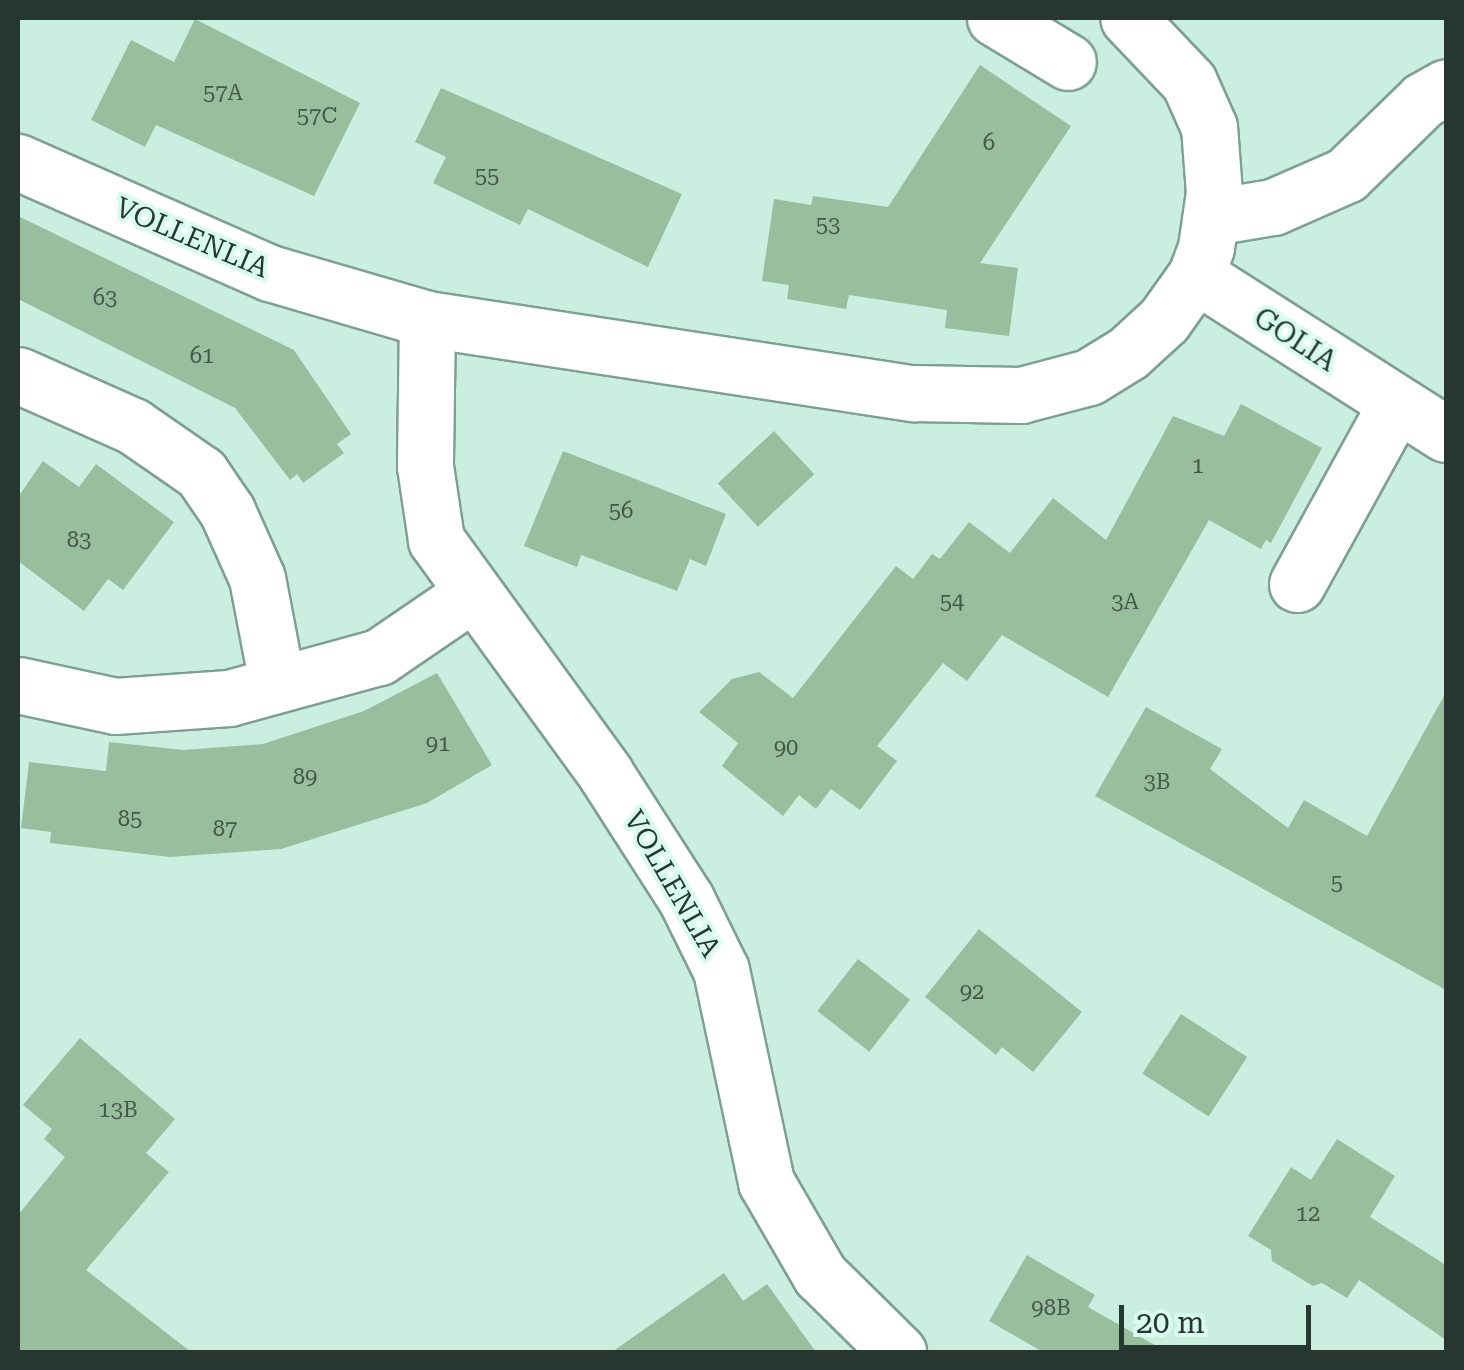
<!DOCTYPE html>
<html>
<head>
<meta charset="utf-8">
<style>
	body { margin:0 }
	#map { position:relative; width:1464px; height:1370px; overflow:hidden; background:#caefe1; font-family:"Roboto Serif",serif }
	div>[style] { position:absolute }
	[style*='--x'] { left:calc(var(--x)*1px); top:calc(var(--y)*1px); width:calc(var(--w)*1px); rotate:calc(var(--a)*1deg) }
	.building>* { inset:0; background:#99be9e; transform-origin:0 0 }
	.roads { filter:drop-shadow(2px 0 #7ea094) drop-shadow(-2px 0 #7ea094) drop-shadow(0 2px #7ea094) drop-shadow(0 -2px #7ea094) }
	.minor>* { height:55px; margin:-27.5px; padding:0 27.5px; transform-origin:27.5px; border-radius:27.5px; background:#fff }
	span { translate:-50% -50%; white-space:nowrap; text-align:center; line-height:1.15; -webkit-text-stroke:8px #d7fcef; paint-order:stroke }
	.number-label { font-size:22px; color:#44584c }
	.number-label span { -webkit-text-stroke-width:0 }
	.street-label { font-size:28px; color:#283631 }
	.frame { position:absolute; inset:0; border:20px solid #283631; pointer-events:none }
	.scale { position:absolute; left:1119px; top:1305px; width:192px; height:45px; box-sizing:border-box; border:5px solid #283631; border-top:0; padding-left:12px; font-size:30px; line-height:35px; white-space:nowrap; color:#283631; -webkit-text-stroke:8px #d7fcef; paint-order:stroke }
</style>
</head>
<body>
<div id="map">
	<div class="building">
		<div style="clip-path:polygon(195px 19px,360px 103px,314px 196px,156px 125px,145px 147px,91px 120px,131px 40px,174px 62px)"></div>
		<div style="clip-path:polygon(980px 65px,1071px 126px,980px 263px,1018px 268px,1009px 336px,945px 328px,947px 310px,849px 295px,846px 309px,787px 299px,789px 285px,762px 281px,774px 199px,811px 205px,813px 196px,888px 207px)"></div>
		<div style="clip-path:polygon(441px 88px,682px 194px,648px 267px,528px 209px,520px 225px,433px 183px,446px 157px,415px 142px)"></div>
		<div style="clip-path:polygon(18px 216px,294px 350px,351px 434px,337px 444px,344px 453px,303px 483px,297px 474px,290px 480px,235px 408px,18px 299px)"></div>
		<div style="clip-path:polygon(1241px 404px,1322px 448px,1271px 543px,1266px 540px,1261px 549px,1209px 520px,1108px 697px,1002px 635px,967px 681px,943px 663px,877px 746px,897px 761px,860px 810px,831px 789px,816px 809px,799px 795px,783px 816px,722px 766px,738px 743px,699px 712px,732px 679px,759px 672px,793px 698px,896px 566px,913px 579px,932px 554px,940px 559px,969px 522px,1010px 553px,1053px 498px,1106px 540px,1173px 416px,1224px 436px)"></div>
		<div style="left:774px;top:431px;width:59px;height:77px;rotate:47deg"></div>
		<div style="clip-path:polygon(563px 451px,726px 514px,706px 566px,690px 559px,677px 591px,581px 555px,577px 567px,524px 546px)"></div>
		<div style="clip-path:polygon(43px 461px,79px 487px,96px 464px,174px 522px,123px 590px,108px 579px,84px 611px,18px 561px,18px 497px)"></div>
		<div style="clip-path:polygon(437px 673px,492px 765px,427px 803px,281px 849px,170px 857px,50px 843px,51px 832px,21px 828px,29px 762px,106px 771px,109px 742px,183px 750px,263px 744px,364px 711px)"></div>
		<div style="clip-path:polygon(1446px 692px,1446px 990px,1095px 796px,1146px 707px,1222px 749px,1210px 769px,1288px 828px,1304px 800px,1367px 836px)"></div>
		<div style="clip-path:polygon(979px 929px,1082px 1012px,1033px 1072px,1002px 1047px,996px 1055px,925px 997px)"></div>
		<div style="left:858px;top:959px;width:66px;height:66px;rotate:38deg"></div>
		<div style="left:1181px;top:1014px;width:79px;height:71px;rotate:33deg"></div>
		<div style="clip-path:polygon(80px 1038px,175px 1119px,146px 1153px,169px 1172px,86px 1270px,191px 1352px,18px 1352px,18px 1215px,65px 1157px,44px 1139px,52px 1129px,23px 1105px)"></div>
		<div style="clip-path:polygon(1337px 1139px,1395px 1176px,1370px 1217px,1446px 1265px,1446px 1340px,1359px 1280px,1347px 1298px,1322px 1283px,1313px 1286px,1272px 1261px,1271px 1250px,1248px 1236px,1291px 1167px,1311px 1180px)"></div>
		<div style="clip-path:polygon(1027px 1255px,1095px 1295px,1088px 1307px,1167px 1352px,1043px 1352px,989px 1321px)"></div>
		<div style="clip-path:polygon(724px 1273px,743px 1301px,767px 1284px,816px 1352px,612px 1352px)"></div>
	</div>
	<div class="roads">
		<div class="minor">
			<div style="--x:995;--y:18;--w:85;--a:31.1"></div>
			<div style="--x:18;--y:162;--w:275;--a:23.8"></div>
			<div style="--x:270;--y:273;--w:164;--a:16.3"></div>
			<div style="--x:427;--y:319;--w:492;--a:8.7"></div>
			<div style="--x:913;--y:393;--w:108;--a:1.1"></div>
			<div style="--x:1021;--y:395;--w:70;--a:-14.8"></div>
			<div style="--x:1089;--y:377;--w:46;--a:-31.6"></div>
			<div style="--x:1128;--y:353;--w:49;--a:-42.5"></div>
			<div style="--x:1164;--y:320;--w:55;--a:-54.6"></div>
			<div style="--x:1196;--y:275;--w:30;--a:-70"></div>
			<div style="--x:1206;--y:247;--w:55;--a:-81.6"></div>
			<div style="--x:1214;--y:193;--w:66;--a:-94.3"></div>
			<div style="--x:1209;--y:127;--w:49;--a:-114"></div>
			<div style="--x:1189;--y:82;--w:88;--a:-133.6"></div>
			<div style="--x:1212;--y:217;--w:62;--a:-9.3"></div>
			<div style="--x:1273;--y:207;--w:80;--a:-23.7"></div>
			<div style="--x:1346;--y:175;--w:107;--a:-44.2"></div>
			<div style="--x:1423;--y:100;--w:26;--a:-29"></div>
			<div style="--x:1196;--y:275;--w:296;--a:32.5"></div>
			<div style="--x:427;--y:319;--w:147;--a:90.8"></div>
			<div style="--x:425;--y:466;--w:75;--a:81.5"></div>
			<div style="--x:436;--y:540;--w:288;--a:54"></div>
			<div style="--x:605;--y:773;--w:150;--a:57.3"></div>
			<div style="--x:686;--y:899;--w:79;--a:63.8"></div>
			<div style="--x:721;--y:970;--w:217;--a:78"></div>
			<div style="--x:766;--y:1182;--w:108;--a:59.9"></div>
			<div style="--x:820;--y:1275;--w:110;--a:44.6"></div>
			<div style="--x:18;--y:375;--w:126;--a:23.9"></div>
			<div style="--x:133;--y:426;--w:83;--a:34.7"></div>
			<div style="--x:201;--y:473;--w:46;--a:55.6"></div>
			<div style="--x:227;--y:511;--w:73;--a:65.9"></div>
			<div style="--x:257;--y:578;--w:107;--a:79.2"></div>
			<div style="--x:1297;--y:584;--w:203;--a:-61.2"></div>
			<div style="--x:18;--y:685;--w:99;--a:12.2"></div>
			<div style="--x:115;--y:706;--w:114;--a:-4"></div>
			<div style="--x:229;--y:698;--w:156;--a:-15.3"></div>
			<div style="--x:379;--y:657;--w:110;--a:-34.3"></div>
		</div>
	</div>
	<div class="number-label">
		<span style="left:223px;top:93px">57A</span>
		<span style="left:317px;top:116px">57C</span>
		<span style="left:989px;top:143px">6</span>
		<span style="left:487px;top:176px">55</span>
		<span style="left:828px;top:225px">53</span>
		<span style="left:105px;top:298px">63</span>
		<span style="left:202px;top:356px">61</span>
		<span style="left:1198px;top:466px">1</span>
		<span style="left:621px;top:511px">56</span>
		<span style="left:79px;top:540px">83</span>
		<span style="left:952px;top:602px">54</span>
		<span style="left:1125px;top:602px">3A</span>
		<span style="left:438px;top:744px">91</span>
		<span style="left:786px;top:748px">90</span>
		<span style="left:305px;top:777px">89</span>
		<span style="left:1157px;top:782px">3B</span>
		<span style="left:130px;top:819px">85</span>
		<span style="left:225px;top:829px">87</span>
		<span style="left:1337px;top:883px">5</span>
		<span style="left:972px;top:992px">92</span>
		<span style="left:118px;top:1110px">13B</span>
		<span style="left:1308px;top:1214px">12</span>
		<span style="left:1051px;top:1308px">98B</span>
	</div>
	<div class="street-label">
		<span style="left:192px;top:238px;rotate:23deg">VOLLENLIA</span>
		<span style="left:1295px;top:340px;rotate:33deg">GOLIA</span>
		<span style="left:672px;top:884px;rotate:60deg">VOLLENLIA</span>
	</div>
	<div class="frame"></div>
	<div class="scale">20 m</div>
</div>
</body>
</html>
